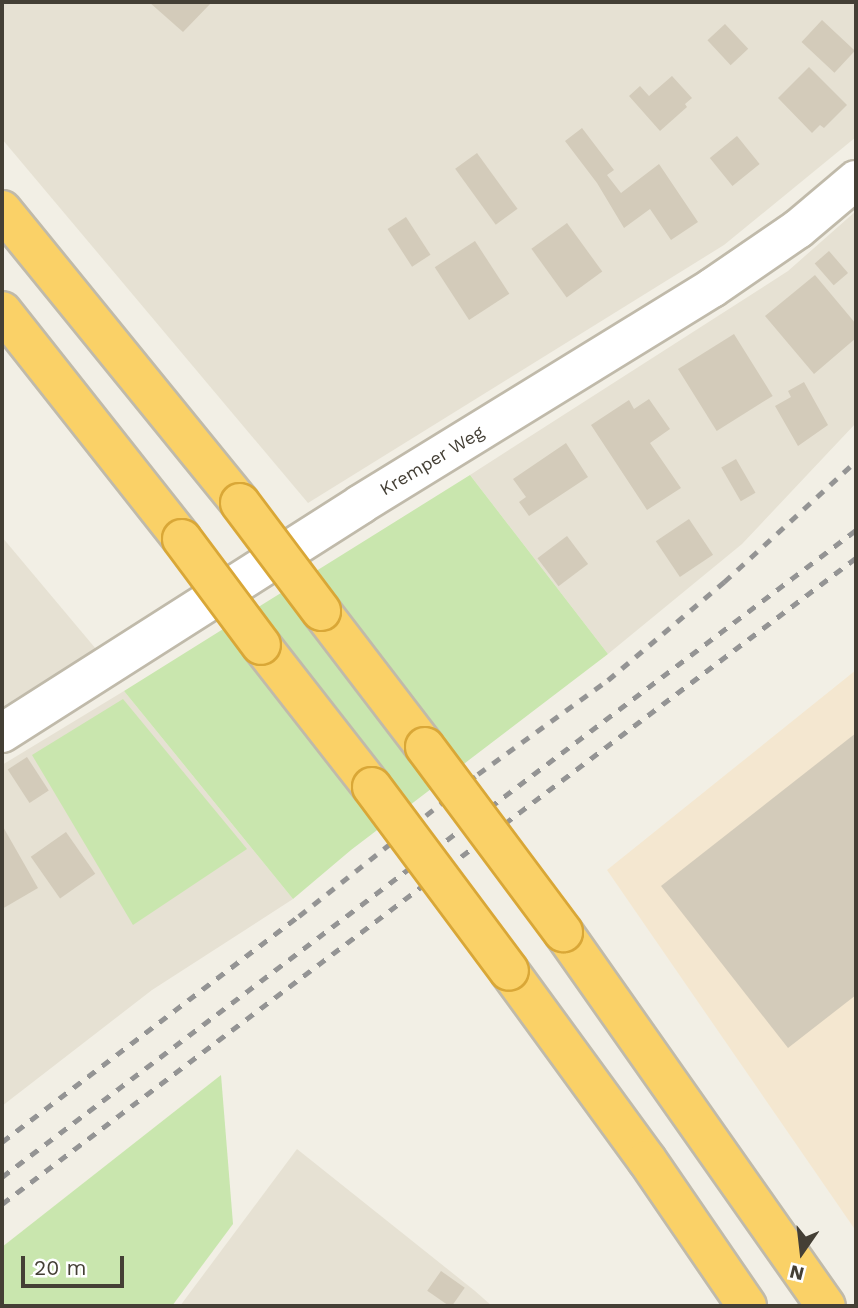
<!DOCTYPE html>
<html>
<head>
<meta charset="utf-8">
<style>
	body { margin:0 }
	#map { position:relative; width:858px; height:1308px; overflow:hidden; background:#f2efe5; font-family:"Work Sans",sans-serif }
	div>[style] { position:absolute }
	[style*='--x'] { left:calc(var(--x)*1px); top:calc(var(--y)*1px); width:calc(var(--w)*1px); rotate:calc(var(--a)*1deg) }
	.residential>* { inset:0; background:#e6e1d3 }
	.commercial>* { inset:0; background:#f4e7d0 }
	.green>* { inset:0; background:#c9e6ae }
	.building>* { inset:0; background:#d3cbba; transform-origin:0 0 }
	.roads { filter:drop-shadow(2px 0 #c0baaa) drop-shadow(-2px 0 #c0baaa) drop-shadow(0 2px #c0baaa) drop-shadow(0 -2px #c0baaa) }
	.minor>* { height:38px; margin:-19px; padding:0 19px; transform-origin:19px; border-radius:19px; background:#fff }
	.highway>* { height:38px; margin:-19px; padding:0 19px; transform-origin:19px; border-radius:19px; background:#fad167 }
	.rail>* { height:5px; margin-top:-2.5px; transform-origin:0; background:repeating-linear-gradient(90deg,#949494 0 9px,transparent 0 18px) }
	.bridges { filter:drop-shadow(2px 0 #d9a737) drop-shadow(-2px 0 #d9a737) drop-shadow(0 2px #d9a737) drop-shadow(0 -2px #d9a737) }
	.highway-bridge>* { height:38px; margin:-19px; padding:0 19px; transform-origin:19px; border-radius:19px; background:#fad167 }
	span { translate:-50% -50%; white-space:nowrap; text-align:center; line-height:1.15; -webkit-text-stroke:6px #fff; paint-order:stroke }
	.street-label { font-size:18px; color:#443f35 }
	.frame { position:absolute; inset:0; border:4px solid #443f35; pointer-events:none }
	.north { position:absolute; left:767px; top:1217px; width:70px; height:70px; -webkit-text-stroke:5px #fff; paint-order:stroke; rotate:194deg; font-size:19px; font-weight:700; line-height:28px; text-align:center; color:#443f35 }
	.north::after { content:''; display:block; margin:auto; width:24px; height:32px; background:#443f35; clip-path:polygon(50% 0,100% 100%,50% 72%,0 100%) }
	.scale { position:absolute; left:21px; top:1256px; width:103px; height:32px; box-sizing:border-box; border:4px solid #443f35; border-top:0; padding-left:9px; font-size:21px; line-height:24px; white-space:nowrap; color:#443f35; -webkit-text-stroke:5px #fff; paint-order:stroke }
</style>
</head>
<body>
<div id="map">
	<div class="residential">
		<div style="clip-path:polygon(2px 2px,856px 2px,856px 137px,724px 245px,308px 503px,2px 139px)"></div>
		<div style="clip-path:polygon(856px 211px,856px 423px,742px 544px,608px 654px,470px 475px,788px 271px)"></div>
		<div style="clip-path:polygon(2px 537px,96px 649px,2px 707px)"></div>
		<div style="clip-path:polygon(124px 691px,293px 899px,152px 990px,2px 1106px,2px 765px)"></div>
		<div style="clip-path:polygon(297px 1149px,475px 1291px,492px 1306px,180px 1306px)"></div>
	</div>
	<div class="commercial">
		<div style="clip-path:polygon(856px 670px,856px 1231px,607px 870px)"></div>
	</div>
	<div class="green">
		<div style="clip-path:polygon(470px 475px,608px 654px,351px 850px,293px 899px,124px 691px)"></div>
		<div style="clip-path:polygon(123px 699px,247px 849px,133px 925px,32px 755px)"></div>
		<div style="clip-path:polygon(221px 1075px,233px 1224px,172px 1306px,2px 1306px,2px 1247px)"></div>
	</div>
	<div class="building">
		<div style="clip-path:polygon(149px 2px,212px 2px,183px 32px)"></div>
		<div style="left:822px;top:20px;width:45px;height:30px;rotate:43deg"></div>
		<div style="left:725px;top:24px;width:34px;height:24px;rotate:47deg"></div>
		<div style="clip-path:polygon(809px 67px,847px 105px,824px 128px,820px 125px,812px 133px,778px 98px)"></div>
		<div style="clip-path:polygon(672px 76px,692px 98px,685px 104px,687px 107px,660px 131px,629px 96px,640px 86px,649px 96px)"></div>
		<div style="clip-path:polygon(582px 128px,614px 170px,607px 175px,621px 193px,659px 164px,698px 222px,671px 240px,650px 209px,624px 228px,597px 183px,565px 141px)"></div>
		<div style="left:737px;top:136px;width:36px;height:35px;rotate:51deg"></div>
		<div style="left:477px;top:153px;width:69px;height:27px;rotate:54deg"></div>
		<div style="left:406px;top:217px;width:45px;height:22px;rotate:57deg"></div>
		<div style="left:567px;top:223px;width:60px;height:44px;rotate:54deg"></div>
		<div style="left:475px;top:241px;width:63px;height:48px;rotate:57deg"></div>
		<div style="left:829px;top:251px;width:29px;height:19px;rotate:49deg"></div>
		<div style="clip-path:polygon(815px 275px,856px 324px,856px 338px,814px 374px,765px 316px)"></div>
		<div style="left:734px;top:334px;width:73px;height:66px;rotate:58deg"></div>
		<div style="clip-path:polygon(804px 382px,828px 425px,798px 446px,775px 406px,791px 397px,788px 391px)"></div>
		<div style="clip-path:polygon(649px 399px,670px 429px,650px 443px,681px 488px,647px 510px,591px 425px,629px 400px,634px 409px)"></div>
		<div style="clip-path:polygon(566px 443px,588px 477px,529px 516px,519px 502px,526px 497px,513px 479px)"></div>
		<div style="left:736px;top:459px;width:39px;height:17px;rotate:60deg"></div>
		<div style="left:689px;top:519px;width:43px;height:40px;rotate:56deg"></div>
		<div style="left:567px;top:536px;width:35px;height:37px;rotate:53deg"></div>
		<div style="clip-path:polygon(856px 733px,856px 995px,788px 1048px,661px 886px)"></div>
		<div style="left:27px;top:757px;width:40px;height:23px;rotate:57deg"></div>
		<div style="clip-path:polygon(2px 825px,38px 888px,2px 909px)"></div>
		<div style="left:66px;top:832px;width:51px;height:43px;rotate:55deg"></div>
		<div style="left:441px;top:1271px;width:29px;height:24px;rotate:35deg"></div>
	</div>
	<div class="roads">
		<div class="minor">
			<div style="--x:2;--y:733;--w:426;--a:-32.5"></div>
			<div style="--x:361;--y:504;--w:412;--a:-31.6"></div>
			<div style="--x:712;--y:288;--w:104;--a:-34.5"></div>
			<div style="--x:798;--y:229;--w:76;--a:-40.2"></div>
		</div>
		<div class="highway">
			<div style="--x:2;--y:210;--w:377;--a:50.9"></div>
			<div style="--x:2;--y:311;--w:290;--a:51.7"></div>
			<div style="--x:321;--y:611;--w:171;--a:52.6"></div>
			<div style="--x:261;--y:645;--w:180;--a:52"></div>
			<div style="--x:563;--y:932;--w:457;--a:54.9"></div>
			<div style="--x:509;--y:971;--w:234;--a:53.9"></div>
			<div style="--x:647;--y:1160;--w:177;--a:55.6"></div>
		</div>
	</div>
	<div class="rail">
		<div style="--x:2;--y:1142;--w:373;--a:-37.3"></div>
		<div style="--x:299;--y:916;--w:228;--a:-38.4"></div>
		<div style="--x:478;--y:774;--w:160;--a:-35.9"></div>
		<div style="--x:608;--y:680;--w:152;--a:-40.2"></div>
		<div style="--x:724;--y:582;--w:179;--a:-42.5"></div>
		<div style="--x:2;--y:1177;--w:1071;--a:-37.15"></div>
		<div style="--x:2;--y:1204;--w:1071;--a:-37.11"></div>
	</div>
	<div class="bridges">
		<div class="highway-bridge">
			<div style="--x:240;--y:503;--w:135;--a:53.1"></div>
			<div style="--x:182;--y:539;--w:132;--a:53.3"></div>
			<div style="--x:425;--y:747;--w:231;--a:53.3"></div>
			<div style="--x:372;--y:787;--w:229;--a:53.3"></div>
		</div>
	</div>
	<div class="street-label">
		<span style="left:432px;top:461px;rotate:-31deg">Kremper Weg</span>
	</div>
	<div class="frame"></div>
	<div class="north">N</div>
	<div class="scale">20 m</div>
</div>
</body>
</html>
